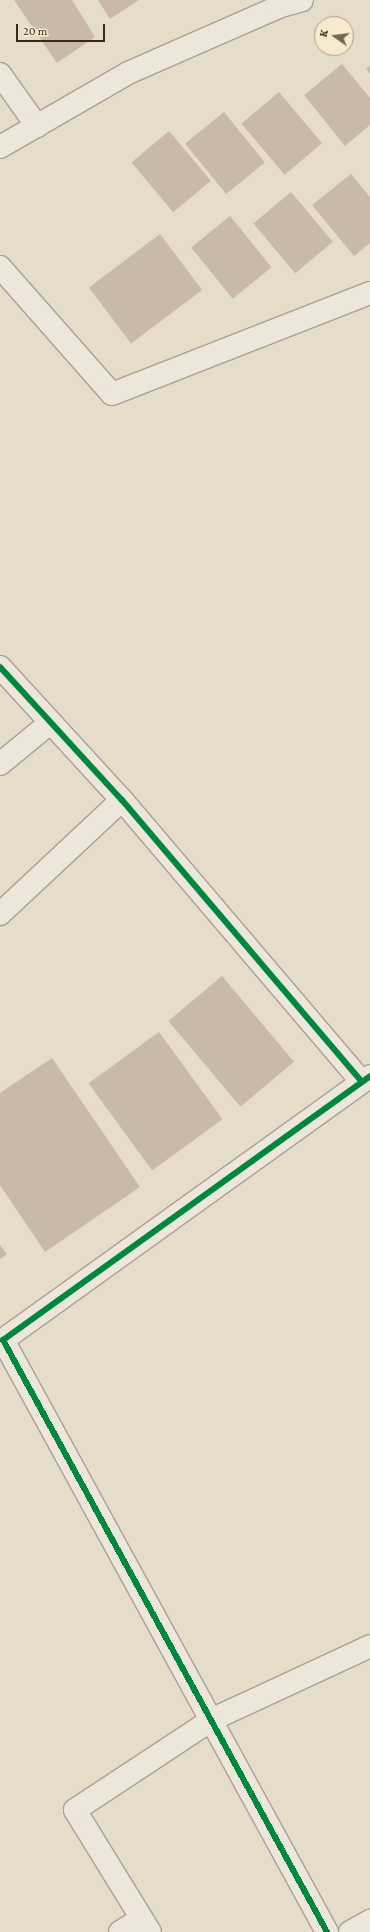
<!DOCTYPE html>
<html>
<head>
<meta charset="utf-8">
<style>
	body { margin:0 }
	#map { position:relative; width:370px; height:1932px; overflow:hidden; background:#e5dcc9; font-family:"Crimson Pro",serif }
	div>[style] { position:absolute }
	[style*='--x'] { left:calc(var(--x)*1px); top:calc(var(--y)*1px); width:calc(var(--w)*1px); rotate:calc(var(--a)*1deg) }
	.building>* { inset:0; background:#c9b9aa; transform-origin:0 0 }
	.roads { filter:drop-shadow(1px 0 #aaa093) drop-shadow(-1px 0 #aaa093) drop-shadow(0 1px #aaa093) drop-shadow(0 -1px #aaa093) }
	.minor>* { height:22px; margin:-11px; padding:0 11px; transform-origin:11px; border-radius:11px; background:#ece6db }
	.cycleway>* { height:6px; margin:-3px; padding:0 3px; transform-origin:3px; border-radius:3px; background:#00873e }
	span { translate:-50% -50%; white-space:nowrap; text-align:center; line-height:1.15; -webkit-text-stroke:3.5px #f8eacd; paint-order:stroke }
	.north { position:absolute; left:314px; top:16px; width:40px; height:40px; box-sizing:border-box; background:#f8eacd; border:1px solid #ab9c86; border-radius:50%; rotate:284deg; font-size:11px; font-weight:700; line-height:16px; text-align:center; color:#38281b }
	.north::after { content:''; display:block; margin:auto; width:14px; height:18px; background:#756758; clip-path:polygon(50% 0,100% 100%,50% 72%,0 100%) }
	.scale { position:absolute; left:16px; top:24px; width:89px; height:18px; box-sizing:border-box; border:2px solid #38281b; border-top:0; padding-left:5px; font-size:12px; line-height:14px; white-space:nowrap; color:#38281b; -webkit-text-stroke:3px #f8eacd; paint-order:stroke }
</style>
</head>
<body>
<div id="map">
	<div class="building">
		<div style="clip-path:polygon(14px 0,72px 0,95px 37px,57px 63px)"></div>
		<div style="clip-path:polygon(98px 0,139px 0,110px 19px)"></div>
		<div style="clip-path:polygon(342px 64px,370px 98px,370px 125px,345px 146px,304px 95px)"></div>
		<div style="clip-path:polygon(370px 66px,370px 74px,366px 68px)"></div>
		<div style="left:279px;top:92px;width:67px;height:49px;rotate:50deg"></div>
		<div style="left:224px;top:112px;width:65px;height:50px;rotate:51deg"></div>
		<div style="left:169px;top:131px;width:65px;height:49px;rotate:50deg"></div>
		<div style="clip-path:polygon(351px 174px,370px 197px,370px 243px,354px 256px,312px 205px)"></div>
		<div style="left:291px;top:192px;width:65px;height:49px;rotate:50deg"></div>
		<div style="left:230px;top:216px;width:66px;height:50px;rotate:51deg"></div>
		<div style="left:160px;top:234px;width:70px;height:89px;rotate:53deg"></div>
		<div style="left:222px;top:976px;width:112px;height:70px;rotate:50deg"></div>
		<div style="left:159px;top:1032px;width:108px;height:87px;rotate:54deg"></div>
		<div style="clip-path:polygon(52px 1058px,140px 1187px,45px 1252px,0 1185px,0 1093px)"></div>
		<div style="clip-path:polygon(0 1245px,7px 1254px,0 1259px)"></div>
	</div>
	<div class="roads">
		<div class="minor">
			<div style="--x:0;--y:74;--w:64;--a:54.6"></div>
			<div style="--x:0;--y:147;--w:148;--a:-30"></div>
			<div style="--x:128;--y:73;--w:164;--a:-23.7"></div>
			<div style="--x:278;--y:7;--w:25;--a:-16"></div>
			<div style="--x:0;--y:267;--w:169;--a:48.6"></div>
			<div style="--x:112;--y:394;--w:277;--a:-21.4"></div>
			<div style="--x:0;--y:667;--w:180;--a:47.5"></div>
			<div style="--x:122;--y:800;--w:369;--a:49.6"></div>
			<div style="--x:0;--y:764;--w:65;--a:-39.4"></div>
			<div style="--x:0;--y:914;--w:167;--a:-43.1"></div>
			<div style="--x:120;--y:1932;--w:25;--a:-32"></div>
			<div style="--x:150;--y:1932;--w:143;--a:-121.6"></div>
			<div style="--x:75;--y:1810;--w:165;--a:-33.4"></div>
			<div style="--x:213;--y:1719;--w:173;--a:-24.9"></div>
			<div style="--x:327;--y:1932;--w:675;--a:-118.69"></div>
			<div style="--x:3;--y:1340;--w:452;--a:-35.7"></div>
			<div style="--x:350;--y:1932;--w:23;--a:-29"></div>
		</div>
	</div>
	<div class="cycleway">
		<div style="--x:0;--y:667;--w:180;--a:47.5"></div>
		<div style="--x:122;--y:800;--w:369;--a:49.6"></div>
		<div style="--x:327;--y:1932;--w:675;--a:-118.69"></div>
		<div style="--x:3;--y:1340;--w:452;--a:-35.7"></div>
	</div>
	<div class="north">K</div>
	<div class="scale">20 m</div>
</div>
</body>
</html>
